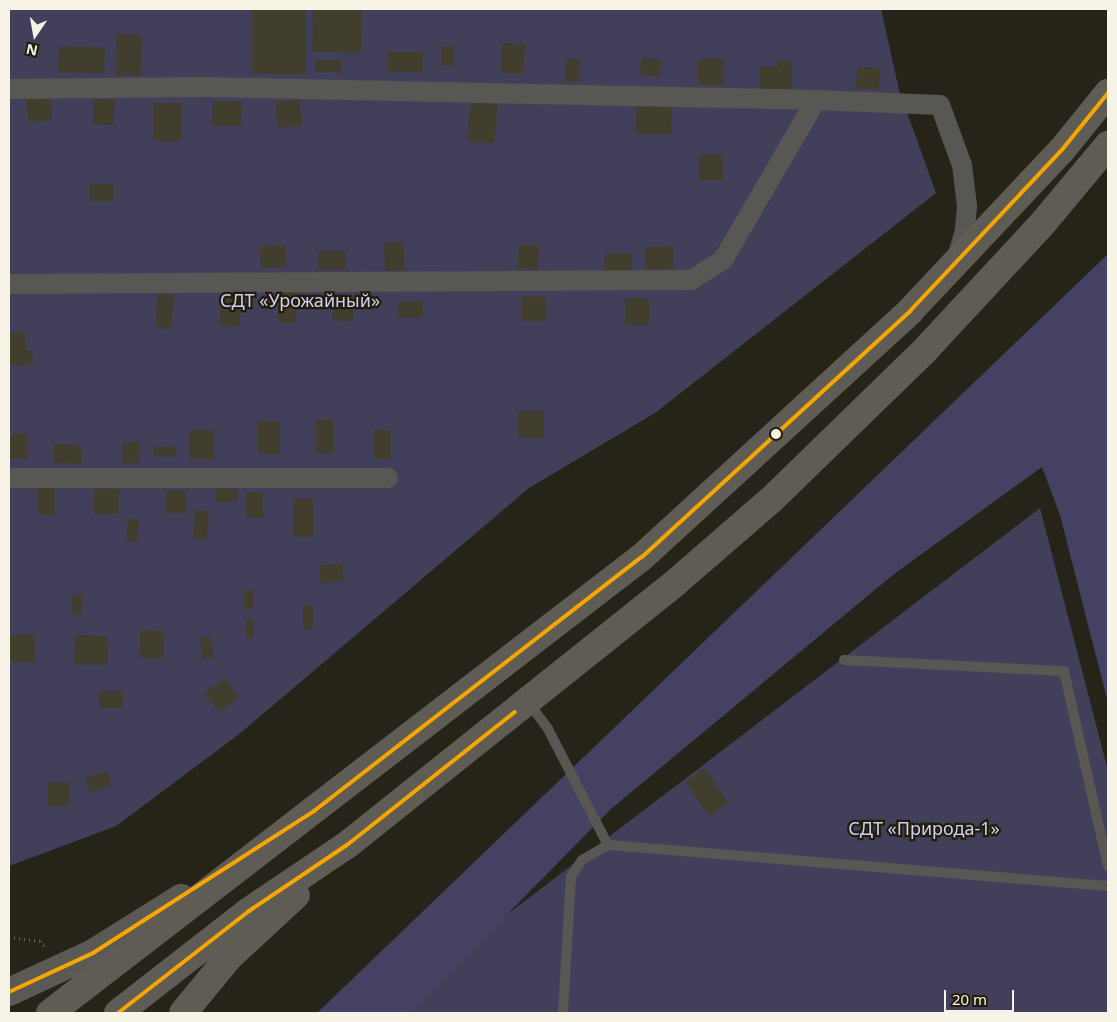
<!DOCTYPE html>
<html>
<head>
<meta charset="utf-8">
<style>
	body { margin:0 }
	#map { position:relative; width:1117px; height:1022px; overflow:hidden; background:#262418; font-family:"Noto Sans",sans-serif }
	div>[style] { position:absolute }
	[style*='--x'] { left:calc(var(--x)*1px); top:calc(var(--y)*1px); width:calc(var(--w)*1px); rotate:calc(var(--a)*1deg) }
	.green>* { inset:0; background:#423f5b }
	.forest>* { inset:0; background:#444163 }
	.building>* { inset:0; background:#413e2e; transform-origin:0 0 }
	.path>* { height:3px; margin-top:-1.5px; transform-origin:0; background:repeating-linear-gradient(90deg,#64635d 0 1px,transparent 0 5px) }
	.lane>* { height:10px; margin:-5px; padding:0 5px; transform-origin:5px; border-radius:5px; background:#585753 }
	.street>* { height:20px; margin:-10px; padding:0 10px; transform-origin:10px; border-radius:10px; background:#585753 }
	.secondary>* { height:28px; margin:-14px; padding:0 14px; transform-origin:14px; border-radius:14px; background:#5a5954 }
	.highway>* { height:28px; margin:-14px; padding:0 14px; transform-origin:14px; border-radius:14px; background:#5e5c54 }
	.bus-1>* { height:4px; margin:-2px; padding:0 2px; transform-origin:2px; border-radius:2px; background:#f7a600 }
	.dots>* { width:14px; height:14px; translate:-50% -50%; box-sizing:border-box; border:2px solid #221d09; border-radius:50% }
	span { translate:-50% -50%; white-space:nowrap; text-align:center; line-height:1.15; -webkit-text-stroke:4.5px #221d09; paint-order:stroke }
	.park-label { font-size:18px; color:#d0cef9 }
	.frame { position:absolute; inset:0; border:10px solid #f7f3e7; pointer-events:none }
	.north { position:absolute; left:10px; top:10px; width:50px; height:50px; -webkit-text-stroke:4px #221d09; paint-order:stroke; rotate:192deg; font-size:14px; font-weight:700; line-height:20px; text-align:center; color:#f7f3e7 }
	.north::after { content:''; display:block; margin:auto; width:18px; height:22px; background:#f7f3e7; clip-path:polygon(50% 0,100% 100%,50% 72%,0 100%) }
	.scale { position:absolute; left:944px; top:990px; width:70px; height:22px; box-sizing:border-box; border:2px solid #f7f3e7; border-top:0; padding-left:6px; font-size:15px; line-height:18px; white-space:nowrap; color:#f7f3e7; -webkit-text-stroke:4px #221d09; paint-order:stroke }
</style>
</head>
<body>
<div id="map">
	<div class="green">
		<div style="clip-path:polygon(9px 9px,881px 9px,899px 90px,936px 193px,655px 413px,529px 488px,238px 735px,116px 826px,9px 866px)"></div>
		<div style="clip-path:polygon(1040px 508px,1108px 771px,1108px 1013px,378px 1013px)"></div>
	</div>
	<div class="forest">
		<div style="clip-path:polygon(1108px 254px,1108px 703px,1060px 515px,1042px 467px,894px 574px,611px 809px,410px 1013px,317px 1013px)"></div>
	</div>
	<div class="building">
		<div style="left:252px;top:9px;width:54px;height:65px"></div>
		<div style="left:313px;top:9px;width:49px;height:43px;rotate:1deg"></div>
		<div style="left:117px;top:34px;width:25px;height:41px;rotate:2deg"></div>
		<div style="left:502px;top:43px;width:23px;height:30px;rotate:2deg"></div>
		<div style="left:59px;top:46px;width:46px;height:26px;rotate:2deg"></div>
		<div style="left:441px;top:46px;width:13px;height:20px"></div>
		<div style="left:388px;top:52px;width:35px;height:20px"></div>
		<div style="left:642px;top:58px;width:19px;height:17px;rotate:6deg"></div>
		<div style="left:565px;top:59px;width:15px;height:23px"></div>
		<div style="left:698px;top:59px;width:26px;height:26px"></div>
		<div style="left:315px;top:60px;width:26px;height:12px"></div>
		<div style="clip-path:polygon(778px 60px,792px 61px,792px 89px,760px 89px,760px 67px,778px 67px)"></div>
		<div style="left:857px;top:67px;width:23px;height:22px;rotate:2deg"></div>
		<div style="left:50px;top:94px;width:26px;height:24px;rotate:86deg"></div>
		<div style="left:94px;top:99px;width:21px;height:25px;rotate:3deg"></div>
		<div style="left:300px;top:100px;width:26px;height:24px;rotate:86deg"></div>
		<div style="left:213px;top:101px;width:29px;height:24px;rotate:2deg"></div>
		<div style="left:471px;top:102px;width:27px;height:39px;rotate:6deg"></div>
		<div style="left:153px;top:103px;width:28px;height:38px"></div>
		<div style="left:636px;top:106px;width:36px;height:27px;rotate:2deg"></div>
		<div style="left:699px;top:155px;width:24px;height:25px"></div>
		<div style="left:89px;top:184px;width:24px;height:17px"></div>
		<div style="left:404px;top:242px;width:28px;height:20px;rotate:88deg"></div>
		<div style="left:285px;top:245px;width:22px;height:25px;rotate:87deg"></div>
		<div style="left:519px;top:245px;width:20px;height:24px;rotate:3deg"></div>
		<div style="left:673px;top:246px;width:23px;height:28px;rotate:88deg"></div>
		<div style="left:346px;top:251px;width:18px;height:28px;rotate:90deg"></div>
		<div style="left:605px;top:253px;width:27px;height:21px;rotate:2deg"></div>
		<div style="left:279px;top:291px;width:18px;height:31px;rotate:3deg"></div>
		<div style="left:222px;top:293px;width:20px;height:32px;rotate:6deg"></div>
		<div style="left:158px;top:294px;width:16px;height:34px;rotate:4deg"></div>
		<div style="left:335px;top:295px;width:20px;height:25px;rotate:6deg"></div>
		<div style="left:546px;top:297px;width:24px;height:24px;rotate:90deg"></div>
		<div style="left:649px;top:298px;width:27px;height:24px;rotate:90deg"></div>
		<div style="left:398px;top:301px;width:25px;height:16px;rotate:2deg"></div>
		<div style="clip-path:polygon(24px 331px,26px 350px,32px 350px,33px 364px,9px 366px,9px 333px)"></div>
		<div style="left:518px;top:411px;width:26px;height:27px"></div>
		<div style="left:316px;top:420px;width:17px;height:33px"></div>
		<div style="left:258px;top:421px;width:22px;height:33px"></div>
		<div style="left:189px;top:430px;width:25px;height:29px"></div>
		<div style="left:374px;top:430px;width:17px;height:29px"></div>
		<div style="left:9px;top:434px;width:19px;height:25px"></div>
		<div style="left:122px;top:442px;width:18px;height:21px"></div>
		<div style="left:54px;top:444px;width:28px;height:19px;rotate:2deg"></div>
		<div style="left:154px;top:446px;width:22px;height:10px;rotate:3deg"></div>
		<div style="left:38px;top:487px;width:17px;height:28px"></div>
		<div style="left:94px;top:489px;width:25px;height:25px"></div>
		<div style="left:215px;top:489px;width:23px;height:13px"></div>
		<div style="left:166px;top:491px;width:20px;height:22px"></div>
		<div style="left:246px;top:492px;width:17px;height:26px"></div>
		<div style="left:293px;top:499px;width:20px;height:38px"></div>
		<div style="left:195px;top:510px;width:14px;height:28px;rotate:4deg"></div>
		<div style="left:128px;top:519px;width:11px;height:22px;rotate:5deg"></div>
		<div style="left:342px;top:563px;width:18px;height:23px;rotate:84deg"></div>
		<div style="left:244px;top:590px;width:9px;height:19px"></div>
		<div style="left:73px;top:594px;width:10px;height:20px;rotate:6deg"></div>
		<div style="left:303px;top:605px;width:10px;height:24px"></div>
		<div style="left:246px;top:619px;width:8px;height:19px"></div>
		<div style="left:140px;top:630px;width:24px;height:28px;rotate:2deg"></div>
		<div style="left:9px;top:635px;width:26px;height:27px"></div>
		<div style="left:75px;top:635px;width:33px;height:29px;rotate:2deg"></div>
		<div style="left:211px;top:637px;width:21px;height:11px;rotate:82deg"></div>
		<div style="left:225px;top:678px;width:24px;height:25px;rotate:55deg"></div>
		<div style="left:99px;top:691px;width:24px;height:17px"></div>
		<div style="left:705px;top:768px;width:42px;height:24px;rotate:56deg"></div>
		<div style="left:107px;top:771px;width:15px;height:23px;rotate:74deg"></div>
		<div style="left:48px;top:782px;width:21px;height:24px"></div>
	</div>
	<div class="path">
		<div style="--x:9;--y:937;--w:31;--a:7"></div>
		<div style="--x:40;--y:941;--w:8;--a:50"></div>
	</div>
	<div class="lane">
		<div style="--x:844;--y:660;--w:220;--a:2.9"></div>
		<div style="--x:1064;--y:671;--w:200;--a:77.3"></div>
		<div style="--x:528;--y:702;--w:34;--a:53"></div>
		<div style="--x:548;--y:729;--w:131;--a:62.7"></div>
		<div style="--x:608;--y:845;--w:30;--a:150"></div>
		<div style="--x:582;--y:860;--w:20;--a:123"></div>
		<div style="--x:571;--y:877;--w:136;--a:93.4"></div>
		<div style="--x:608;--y:845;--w:502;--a:4.69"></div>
	</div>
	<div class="street">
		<div style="--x:9;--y:89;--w:194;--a:-0.6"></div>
		<div style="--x:203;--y:87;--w:613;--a:1.21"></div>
		<div style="--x:9;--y:284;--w:682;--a:-0.34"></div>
		<div style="--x:691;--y:280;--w:38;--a:-32"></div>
		<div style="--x:723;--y:260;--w:185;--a:-59.8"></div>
		<div style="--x:816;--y:100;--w:124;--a:2.3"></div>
		<div style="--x:940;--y:105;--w:64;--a:69.9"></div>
		<div style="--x:962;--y:165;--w:41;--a:83"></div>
		<div style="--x:967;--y:206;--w:25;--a:95"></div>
		<div style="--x:965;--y:231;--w:30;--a:107"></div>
		<div style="--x:9;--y:478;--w:379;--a:0"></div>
	</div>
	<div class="secondary">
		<div style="--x:9;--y:992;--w:93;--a:-24.9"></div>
		<div style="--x:93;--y:953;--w:104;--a:-32"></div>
	</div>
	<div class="highway">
		<div style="--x:50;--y:1013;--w:747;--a:-37.61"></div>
		<div style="--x:642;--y:557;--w:364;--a:-42.5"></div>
		<div style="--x:910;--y:311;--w:220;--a:-46.7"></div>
		<div style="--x:1061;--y:151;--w:75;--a:-51"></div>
		<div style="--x:118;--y:1013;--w:166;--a:-37.9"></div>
		<div style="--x:249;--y:911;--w:118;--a:-34"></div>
		<div style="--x:347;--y:845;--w:420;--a:-38.6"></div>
		<div style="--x:675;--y:583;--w:128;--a:-40.9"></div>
		<div style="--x:772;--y:499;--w:215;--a:-44.2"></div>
		<div style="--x:926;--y:349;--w:172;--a:-47.1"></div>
		<div style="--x:1043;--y:223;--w:102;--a:-50.2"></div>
		<div style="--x:183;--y:1013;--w:72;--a:-50.6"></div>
		<div style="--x:229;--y:957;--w:91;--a:-42.8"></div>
	</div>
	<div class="bus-1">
		<div style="--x:9;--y:992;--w:93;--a:-24.9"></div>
		<div style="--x:93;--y:953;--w:263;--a:-32.7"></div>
		<div style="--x:314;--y:811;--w:415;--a:-37.8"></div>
		<div style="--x:642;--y:557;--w:364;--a:-42.5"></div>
		<div style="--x:910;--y:311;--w:220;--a:-46.7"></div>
		<div style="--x:1061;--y:151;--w:75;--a:-51"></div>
		<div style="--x:118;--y:1013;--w:166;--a:-37.9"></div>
		<div style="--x:249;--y:911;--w:118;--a:-34"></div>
		<div style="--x:347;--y:845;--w:214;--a:-38.4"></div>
	</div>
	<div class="dots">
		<div style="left:776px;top:434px;background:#f7f3e7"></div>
	</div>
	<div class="park-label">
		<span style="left:300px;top:300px">СДТ «Урожайный»</span>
		<span style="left:924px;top:828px">СДТ «Природа-1»</span>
	</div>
	<div class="frame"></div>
	<div class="north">N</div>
	<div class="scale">20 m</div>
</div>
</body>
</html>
